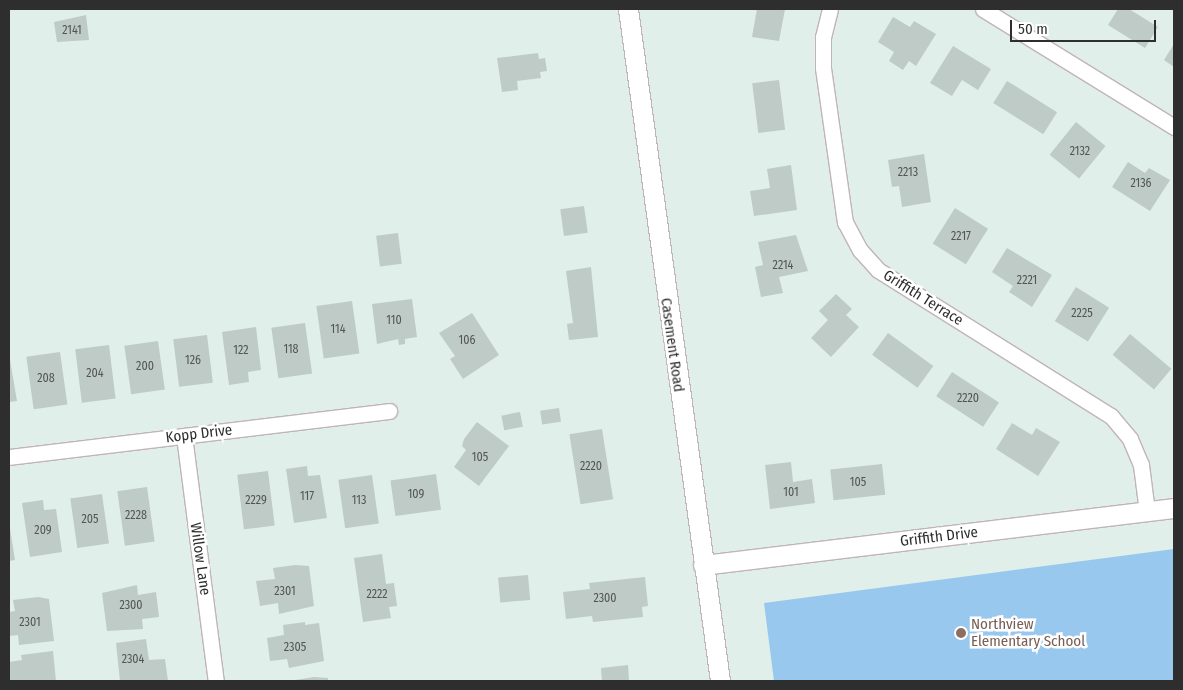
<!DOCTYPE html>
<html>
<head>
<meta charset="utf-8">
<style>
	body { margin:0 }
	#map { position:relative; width:1183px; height:690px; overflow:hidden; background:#e0efe9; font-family:"Fira Sans Condensed",sans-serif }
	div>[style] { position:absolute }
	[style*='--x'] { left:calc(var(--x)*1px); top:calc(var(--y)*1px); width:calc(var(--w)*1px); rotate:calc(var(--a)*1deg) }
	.pitch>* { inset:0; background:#98c8ed }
	.building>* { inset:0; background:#bfcbc6; transform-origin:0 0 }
	.roads { filter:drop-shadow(1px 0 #c1b4b6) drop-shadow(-1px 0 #c1b4b6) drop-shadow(0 1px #c1b4b6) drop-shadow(0 -1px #c1b4b6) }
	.minor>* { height:15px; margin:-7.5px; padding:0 7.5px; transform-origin:7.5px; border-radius:7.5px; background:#fff }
	.tertiary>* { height:19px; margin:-9.5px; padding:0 9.5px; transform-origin:9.5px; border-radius:9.5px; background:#fff }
	.dots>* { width:14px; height:14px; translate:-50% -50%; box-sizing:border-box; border:2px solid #fff; border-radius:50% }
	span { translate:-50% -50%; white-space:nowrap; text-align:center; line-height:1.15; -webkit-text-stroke:5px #fff; paint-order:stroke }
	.number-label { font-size:12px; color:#525554 }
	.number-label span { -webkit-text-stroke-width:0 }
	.street-label { font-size:15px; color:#2e2e2e }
	.education-label { font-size:15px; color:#785e54 }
	.left { translate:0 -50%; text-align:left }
	.frame { position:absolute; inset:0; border:10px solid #2e2e2e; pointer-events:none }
	.scale { position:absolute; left:1010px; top:20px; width:146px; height:22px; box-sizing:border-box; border:2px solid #2e2e2e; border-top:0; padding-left:6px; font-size:15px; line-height:18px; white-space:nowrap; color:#2e2e2e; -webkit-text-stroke:4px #fff; paint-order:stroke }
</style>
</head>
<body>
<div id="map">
	<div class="pitch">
		<div style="clip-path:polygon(1174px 549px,1174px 681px,774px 681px,764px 603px)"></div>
	</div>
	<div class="building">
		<div style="clip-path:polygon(757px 9px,785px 9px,779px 41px,752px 37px)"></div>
		<div style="clip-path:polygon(1118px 9px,1129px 9px,1158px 27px,1145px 48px,1108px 25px)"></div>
		<div style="clip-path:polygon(86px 15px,89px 40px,57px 42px,54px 22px)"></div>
		<div style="clip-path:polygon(893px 17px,910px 27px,914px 21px,936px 34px,916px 66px,909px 61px,903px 70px,889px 61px,894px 52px,878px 42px)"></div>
		<div style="clip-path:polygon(1174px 44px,1174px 67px,1164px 60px)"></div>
		<div style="clip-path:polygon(953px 46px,991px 69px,978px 90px,962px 80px,952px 96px,930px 83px)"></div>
		<div style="clip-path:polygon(538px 53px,539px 59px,545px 58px,547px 71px,540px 72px,541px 78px,517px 81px,518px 90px,502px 92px,497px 58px)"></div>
		<div style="left:779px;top:80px;width:50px;height:27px;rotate:83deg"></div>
		<div style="left:1007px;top:81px;width:59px;height:26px;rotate:32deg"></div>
		<div style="left:1076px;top:122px;width:38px;height:42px;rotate:39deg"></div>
		<div style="clip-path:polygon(924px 154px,931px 202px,902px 207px,899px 186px,892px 187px,888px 160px)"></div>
		<div style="clip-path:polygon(1128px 162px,1145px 173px,1149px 168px,1170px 180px,1150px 211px,1112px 187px)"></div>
		<div style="clip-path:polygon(791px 165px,797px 210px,754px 216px,750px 191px,770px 188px,767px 169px)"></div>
		<div style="left:584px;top:206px;width:27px;height:24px;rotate:82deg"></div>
		<div style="left:955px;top:208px;width:39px;height:42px;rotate:32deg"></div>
		<div style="left:398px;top:233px;width:31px;height:22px;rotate:83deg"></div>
		<div style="clip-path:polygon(796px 235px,808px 271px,779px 277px,783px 293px,761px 297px,755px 267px,763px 265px,758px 242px)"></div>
		<div style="clip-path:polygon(1007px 248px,1052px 275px,1032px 307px,1009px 292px,1013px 286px,992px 272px)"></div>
		<div style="clip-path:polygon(591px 267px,598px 337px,569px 340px,567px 324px,573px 323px,566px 271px)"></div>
		<div style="left:1076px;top:287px;width:39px;height:40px;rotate:32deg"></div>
		<div style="clip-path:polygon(836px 294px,852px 309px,846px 315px,859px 327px,831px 357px,811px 338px,828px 320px,819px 311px)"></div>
		<div style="clip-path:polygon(412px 299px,417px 337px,405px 339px,405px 344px,399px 345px,398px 339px,377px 344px,372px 304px)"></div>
		<div style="left:352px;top:301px;width:53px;height:36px;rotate:82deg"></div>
		<div style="clip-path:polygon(472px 313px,499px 355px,463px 379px,450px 359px,455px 356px,439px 333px)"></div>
		<div style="left:305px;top:323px;width:51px;height:34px;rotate:82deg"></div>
		<div style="clip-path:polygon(256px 327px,261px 370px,248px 372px,249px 382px,229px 385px,222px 332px)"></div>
		<div style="left:888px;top:333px;width:56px;height:27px;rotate:36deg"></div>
		<div style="left:1130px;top:334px;width:54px;height:27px;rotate:40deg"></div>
		<div style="left:207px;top:335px;width:48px;height:34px;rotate:83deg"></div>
		<div style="left:158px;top:341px;width:49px;height:34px;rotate:82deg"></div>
		<div style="left:109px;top:345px;width:54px;height:34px;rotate:83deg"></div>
		<div style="left:60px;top:352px;width:53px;height:34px;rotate:82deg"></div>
		<div style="clip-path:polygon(9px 354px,17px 401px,9px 402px)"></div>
		<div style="left:952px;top:372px;width:56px;height:29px;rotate:33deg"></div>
		<div style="left:559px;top:408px;width:14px;height:19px;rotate:82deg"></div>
		<div style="left:520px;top:412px;width:15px;height:19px;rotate:79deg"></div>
		<div style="clip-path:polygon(477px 422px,509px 446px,479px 486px,454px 467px,466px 450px,462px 446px,464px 439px)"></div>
		<div style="clip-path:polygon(1012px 423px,1032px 435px,1036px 428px,1060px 442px,1038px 476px,996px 449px)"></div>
		<div style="left:602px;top:429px;width:71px;height:33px;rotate:81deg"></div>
		<div style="clip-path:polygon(791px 462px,793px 482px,812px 479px,815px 503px,770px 509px,765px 465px)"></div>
		<div style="left:882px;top:464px;width:31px;height:52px;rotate:84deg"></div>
		<div style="clip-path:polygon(307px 466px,308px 476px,320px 475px,327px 518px,294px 523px,286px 469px)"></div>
		<div style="left:268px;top:471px;width:55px;height:31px;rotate:83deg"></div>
		<div style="left:436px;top:474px;width:36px;height:46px;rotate:82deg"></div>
		<div style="left:372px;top:475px;width:49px;height:34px;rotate:82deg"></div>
		<div style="left:147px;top:487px;width:55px;height:30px;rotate:82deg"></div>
		<div style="left:102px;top:494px;width:50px;height:32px;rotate:82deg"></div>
		<div style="clip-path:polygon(43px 500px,44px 510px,56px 509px,62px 552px,30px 557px,22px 503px)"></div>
		<div style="clip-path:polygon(9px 522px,15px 560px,9px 561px)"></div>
		<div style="clip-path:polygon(382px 554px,386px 584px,394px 583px,397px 606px,389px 607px,391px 618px,363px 622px,354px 558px)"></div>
		<div style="clip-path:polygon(295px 565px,309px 566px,314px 606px,279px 614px,278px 603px,260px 606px,256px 581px,275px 579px,273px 568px)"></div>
		<div style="left:528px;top:575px;width:25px;height:30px;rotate:85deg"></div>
		<div style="clip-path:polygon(645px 577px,648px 606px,642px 607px,643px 617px,593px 622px,592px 616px,566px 619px,563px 592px,590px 589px,589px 583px)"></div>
		<div style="clip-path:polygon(137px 585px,138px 595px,156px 592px,159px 617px,142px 619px,143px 629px,107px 631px,102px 593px)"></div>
		<div style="clip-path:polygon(38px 597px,49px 599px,54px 641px,19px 645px,18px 635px,9px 636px,9px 612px,15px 611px,13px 600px)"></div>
		<div style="clip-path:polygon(305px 622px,305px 625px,319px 623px,324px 661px,289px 668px,287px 659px,270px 661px,267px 638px,284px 635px,283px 625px)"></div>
		<div style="clip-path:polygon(146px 639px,149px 660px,165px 659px,168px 681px,120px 681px,116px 643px)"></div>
		<div style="clip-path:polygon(53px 651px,56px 681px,9px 681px,9px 662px,22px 660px,21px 655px)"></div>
		<div style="clip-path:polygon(628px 665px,629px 681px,602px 681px,601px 668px)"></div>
		<div style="clip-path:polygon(314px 677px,328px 678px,328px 681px,289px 681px)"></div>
	</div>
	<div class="roads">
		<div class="minor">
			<div style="--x:830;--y:9;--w:29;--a:104"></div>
			<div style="--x:823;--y:37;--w:31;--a:90"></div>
			<div style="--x:823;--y:68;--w:156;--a:81.9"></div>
			<div style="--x:845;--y:222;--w:32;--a:62"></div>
			<div style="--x:860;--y:250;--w:27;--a:48"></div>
			<div style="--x:878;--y:270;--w:275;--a:32.1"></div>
			<div style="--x:1111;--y:416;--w:30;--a:50"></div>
			<div style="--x:1130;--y:439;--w:28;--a:67"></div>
			<div style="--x:1141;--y:465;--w:47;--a:82.7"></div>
			<div style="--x:983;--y:9;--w:225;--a:31.7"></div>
			<div style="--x:184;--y:436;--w:247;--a:82.6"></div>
			<div style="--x:9;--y:457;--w:383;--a:-6.9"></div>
		</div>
		<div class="tertiary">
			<div style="--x:628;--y:9;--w:678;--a:82.2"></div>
			<div style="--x:703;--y:565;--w:474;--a:-6.9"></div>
		</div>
	</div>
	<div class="dots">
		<div style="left:961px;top:633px;background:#8d6e63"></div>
	</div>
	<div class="number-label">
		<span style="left:72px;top:31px">2141</span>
		<span style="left:1080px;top:152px">2132</span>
		<span style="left:908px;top:173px">2213</span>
		<span style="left:1141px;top:184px">2136</span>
		<span style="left:961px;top:237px">2217</span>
		<span style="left:783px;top:266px">2214</span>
		<span style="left:1027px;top:281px">2221</span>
		<span style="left:1082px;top:314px">2225</span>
		<span style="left:394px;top:321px">110</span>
		<span style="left:338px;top:330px">114</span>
		<span style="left:467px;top:341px">106</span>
		<span style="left:291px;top:350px">118</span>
		<span style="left:241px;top:351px">122</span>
		<span style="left:193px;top:361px">126</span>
		<span style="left:145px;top:367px">200</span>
		<span style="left:95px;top:374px">204</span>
		<span style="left:46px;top:379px">208</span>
		<span style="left:968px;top:399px">2220</span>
		<span style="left:480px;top:458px">105</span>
		<span style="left:591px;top:467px">2220</span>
		<span style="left:858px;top:483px">105</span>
		<span style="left:791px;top:493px">101</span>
		<span style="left:416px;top:495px">109</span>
		<span style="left:307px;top:497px">117</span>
		<span style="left:256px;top:501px">2229</span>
		<span style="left:359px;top:501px">113</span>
		<span style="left:136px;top:516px">2228</span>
		<span style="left:90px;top:520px">205</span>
		<span style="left:43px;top:531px">209</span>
		<span style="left:285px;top:592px">2301</span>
		<span style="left:377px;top:595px">2222</span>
		<span style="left:605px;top:599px">2300</span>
		<span style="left:131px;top:606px">2300</span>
		<span style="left:30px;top:623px">2301</span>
		<span style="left:295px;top:648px">2305</span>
		<span style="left:133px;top:660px">2304</span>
	</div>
	<div class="street-label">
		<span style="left:923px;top:298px;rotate:32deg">Griffith Terrace</span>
		<span style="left:672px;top:345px;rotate:82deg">Casement Road</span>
		<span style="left:199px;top:434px;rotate:-7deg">Kopp Drive</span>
		<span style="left:939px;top:537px;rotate:-7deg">Griffith Drive</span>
		<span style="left:200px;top:559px;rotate:82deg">Willow Lane</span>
	</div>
	<div class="education-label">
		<span class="left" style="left:971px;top:633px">Northview<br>Elementary School</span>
	</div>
	<div class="frame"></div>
	<div class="scale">50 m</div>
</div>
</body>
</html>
